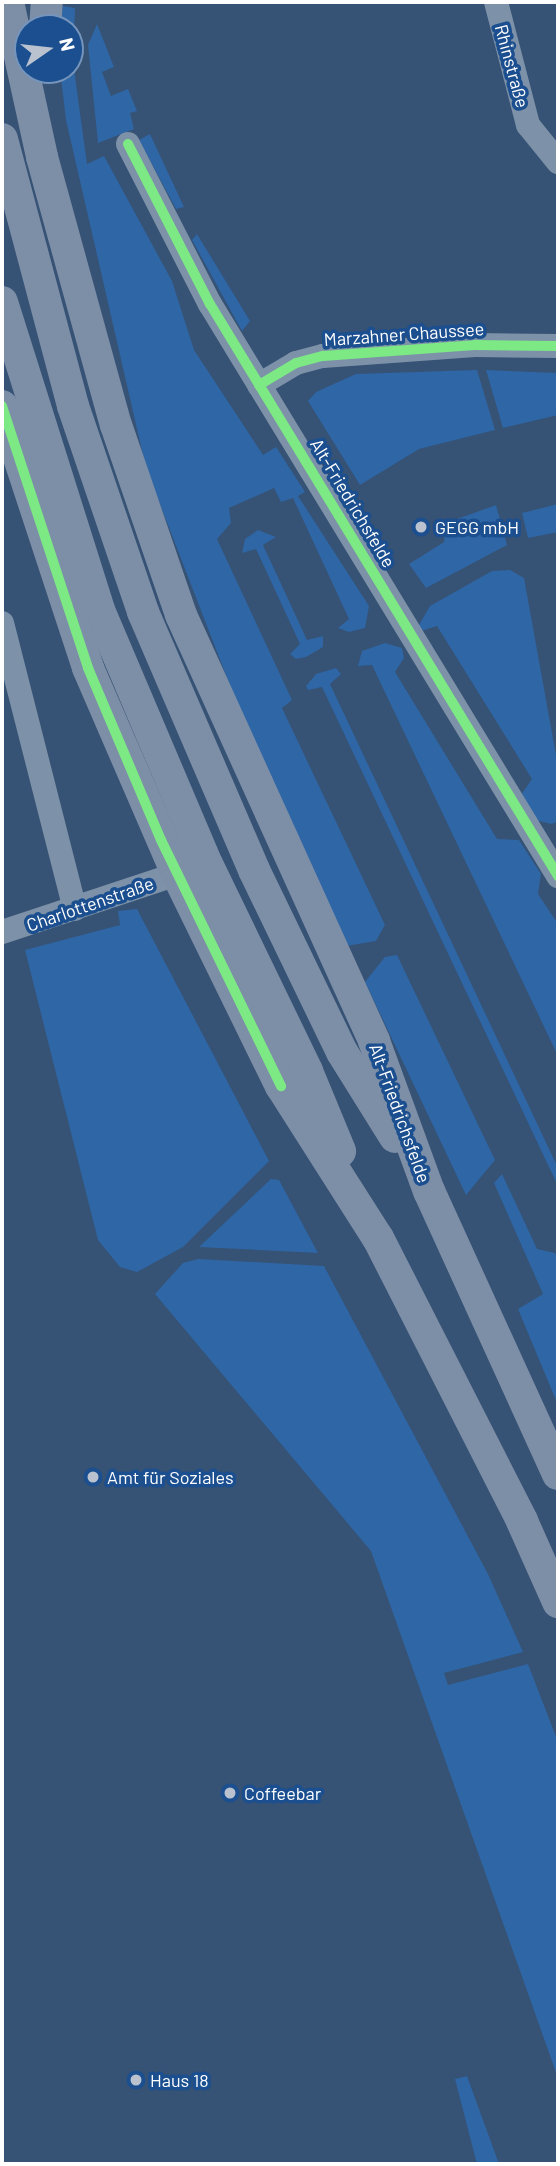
<!DOCTYPE html>
<html>
<head>
<meta charset="utf-8">
<style>
	body { margin:0 }
	#map { position:relative; width:560px; height:2166px; overflow:hidden; background:#365274; font-family:Barlow,sans-serif }
	div>[style] { position:absolute }
	[style*='--x'] { left:calc(var(--x)*1px); top:calc(var(--y)*1px); width:calc(var(--w)*1px); rotate:calc(var(--a)*1deg) }
	.green>* { inset:0; background:#2f66a5 }
	.minor>* { height:24px; margin:-12px; padding:0 12px; transform-origin:12px; border-radius:12px; background:#7d92a8 }
	.major>* { height:32px; margin:-16px; padding:0 16px; transform-origin:16px; border-radius:16px; background:#7d8ea7 }
	.cycleway>* { height:10px; margin:-5px; padding:0 5px; transform-origin:5px; border-radius:5px; background:#7ce984 }
	.dots>* { width:19px; height:19px; translate:-50% -50%; box-sizing:border-box; border:4px solid #1b4f8f; border-radius:50% }
	span { translate:-50% -50%; white-space:nowrap; text-align:center; line-height:1.15; -webkit-text-stroke:7px #1b4f8f; paint-order:stroke }
	.street-label { font-size:18px; color:#fff }
	.poi-label { font-size:18px; color:#fff }
	.left { translate:0 -50%; text-align:left }
	.frame { position:absolute; inset:0; border:4px solid #fff; pointer-events:none }
	.north { position:absolute; left:14px; top:14px; width:70px; height:70px; box-sizing:border-box; background:#1b4f8f; border:2px solid #7695bc; border-radius:50%; rotate:76deg; font-size:19px; font-weight:700; line-height:28px; text-align:center; color:#fff }
	.north::after { content:''; display:block; margin:auto; width:24px; height:32px; background:#b9c2ce; clip-path:polygon(50% 0,100% 100%,50% 72%,0 100%) }
</style>
</head>
<body>
<div id="map">
	<div class="green">
		<div style="clip-path:polygon(63px 6px,75px 8px,73px 62px,87px 164px,104px 156px,172px 281px,194px 350px,263px 455px,276px 447px,305px 492px,298px 496px,369px 606px,365px 628px,349px 632px,338px 628px,349px 619px,293px 498px,281px 502px,274px 488px,229px 508px,231px 523px,217px 539px,292px 700px,282px 708px,385px 925px,376px 941px,346px 946px,251px 740px,146px 468px,66px 120px,60px 70px,70px 70px,70px 28px,59px 28px)"></div>
		<div style="clip-path:polygon(97px 24px,114px 67px,102px 72px,111px 96px,128px 89px,137px 111px,130px 113px,134px 129px,98px 143px,88px 45px)"></div>
		<div style="clip-path:polygon(150px 134px,184px 207px,176px 209px,139px 140px)"></div>
		<div style="clip-path:polygon(197px 234px,250px 321px,242px 331px,192px 240px)"></div>
		<div style="clip-path:polygon(477px 370px,495px 430px,419px 449px,360px 485px,308px 401px,316px 392px,356px 374px)"></div>
		<div style="clip-path:polygon(486px 370px,558px 373px,558px 415px,503px 428px)"></div>
		<div style="clip-path:polygon(558px 504px,558px 532px,528px 538px,522px 513px)"></div>
		<div style="clip-path:polygon(496px 505px,507px 545px,426px 588px,409px 564px,444px 542px,446px 523px)"></div>
		<div style="clip-path:polygon(258px 530px,276px 537px,263px 545px,307px 640px,323px 636px,323px 647px,306px 657px,296px 659px,290px 654px,300px 644px,256px 549px,242px 553px,245px 539px)"></div>
		<div style="clip-path:polygon(510px 570px,524px 578px,558px 766px,558px 821px,552px 824px,535px 820px,521px 795px,532px 779px,437px 626px,421px 631px,419px 625px,430px 606px,492px 571px)"></div>
		<div style="clip-path:polygon(385px 643px,402px 648px,404px 658px,395px 672px,497px 839px,519px 840px,541px 874px,538px 894px,558px 924px,558px 1056px,372px 665px,358px 666px,362px 651px)"></div>
		<div style="clip-path:polygon(336px 668px,341px 674px,330px 684px,558px 1168px,558px 1186px,322px 687px,308px 690px,306px 686px,316px 674px)"></div>
		<div style="clip-path:polygon(137px 909px,269px 1161px,183px 1247px,137px 1272px,120px 1267px,98px 1240px,25px 950px,120px 925px,118px 911px)"></div>
		<div style="clip-path:polygon(397px 955px,495px 1160px,466px 1195px,365px 982px,385px 957px)"></div>
		<div style="clip-path:polygon(502px 1174px,537px 1249px,555px 1253px,558px 1259px,558px 1405px,518px 1309px,543px 1294px,494px 1183px)"></div>
		<div style="clip-path:polygon(271px 1179px,279px 1180px,318px 1253px,199px 1247px)"></div>
		<div style="clip-path:polygon(198px 1259px,324px 1266px,488px 1574px,523px 1652px,444px 1673px,448px 1685px,528px 1664px,558px 1742px,558px 2078px,371px 1551px,155px 1294px,183px 1263px)"></div>
		<div style="clip-path:polygon(467px 2076px,499px 2164px,477px 2164px,455px 2079px)"></div>
	</div>
	<div class="minor">
		<div style="--x:496;--y:2;--w:127;--a:75.4"></div>
		<div style="--x:528;--y:125;--w:48;--a:51"></div>
		<div style="--x:128;--y:144;--w:180;--a:62.9"></div>
		<div style="--x:210;--y:304;--w:670;--a:58.68"></div>
		<div style="--x:259;--y:385;--w:43;--a:-30.7"></div>
		<div style="--x:296;--y:363;--w:28;--a:-15"></div>
		<div style="--x:323;--y:356;--w:152;--a:-4.1"></div>
		<div style="--x:475;--y:345;--w:83;--a:0.7"></div>
		<div style="--x:2;--y:623;--w:295;--a:75.7"></div>
		<div style="--x:2;--y:932;--w:184;--a:-18.3"></div>
	</div>
	<div class="major">
		<div style="--x:8;--y:2;--w:159;--a:77.6"></div>
		<div style="--x:42;--y:157;--w:278;--a:74.6"></div>
		<div style="--x:116;--y:425;--w:201;--a:71.1"></div>
		<div style="--x:181;--y:615;--w:468;--a:65.6"></div>
		<div style="--x:374;--y:1041;--w:160;--a:69.9"></div>
		<div style="--x:429;--y:1191;--w:311;--a:65.5"></div>
		<div style="--x:45;--y:28;--w:26;--a:-86"></div>
		<div style="--x:2;--y:139;--w:276;--a:75.1"></div>
		<div style="--x:73;--y:406;--w:218;--a:71.2"></div>
		<div style="--x:143;--y:612;--w:281;--a:66.7"></div>
		<div style="--x:254;--y:870;--w:202;--a:64.2"></div>
		<div style="--x:342;--y:1052;--w:100;--a:58.1"></div>
		<div style="--x:2;--y:302;--w:323;--a:72.5"></div>
		<div style="--x:99;--y:610;--w:276;--a:67"></div>
		<div style="--x:207;--y:864;--w:230;--a:64.2"></div>
		<div style="--x:307;--y:1071;--w:87;--a:67.6"></div>
		<div style="--x:2;--y:406;--w:276;--a:71.8"></div>
		<div style="--x:88;--y:668;--w:224;--a:66.6"></div>
		<div style="--x:177;--y:874;--w:236;--a:63.9"></div>
		<div style="--x:281;--y:1086;--w:180;--a:57.5"></div>
		<div style="--x:378;--y:1238;--w:318;--a:63"></div>
		<div style="--x:522;--y:1521;--w:89;--a:66"></div>
	</div>
	<div class="cycleway">
		<div style="--x:128;--y:144;--w:180;--a:62.9"></div>
		<div style="--x:210;--y:304;--w:670;--a:58.68"></div>
		<div style="--x:259;--y:385;--w:43;--a:-30.7"></div>
		<div style="--x:296;--y:363;--w:28;--a:-15"></div>
		<div style="--x:323;--y:356;--w:152;--a:-4.1"></div>
		<div style="--x:475;--y:345;--w:83;--a:0.7"></div>
		<div style="--x:2;--y:406;--w:276;--a:71.8"></div>
		<div style="--x:88;--y:668;--w:187;--a:67"></div>
		<div style="--x:161;--y:840;--w:274;--a:64"></div>
	</div>
	<div class="dots">
		<div style="left:421px;top:527px;background:#b9c2ce"></div>
		<div style="left:93px;top:1477px;background:#b9c2ce"></div>
		<div style="left:230px;top:1793px;background:#b9c2ce"></div>
		<div style="left:136px;top:2080px;background:#b9c2ce"></div>
	</div>
	<div class="street-label">
		<span style="left:512px;top:66px;rotate:75deg">Rhinstraße</span>
		<span style="left:404px;top:334px;rotate:-4deg">Marzahner Chaussee</span>
		<span style="left:353px;top:503px;rotate:59deg">Alt-Friedrichsfelde</span>
		<span style="left:90px;top:904px;rotate:-19deg">Charlottenstraße</span>
		<span style="left:400px;top:1113px;rotate:70deg">Alt-Friedrichsfelde</span>
	</div>
	<div class="poi-label">
		<span class="left" style="left:435px;top:527px">GEGG mbH</span>
		<span class="left" style="left:107px;top:1477px">Amt für Soziales</span>
		<span class="left" style="left:244px;top:1793px">Coffeebar</span>
		<span class="left" style="left:150px;top:2080px">Haus 18</span>
	</div>
	<div class="frame"></div>
	<div class="north">N</div>
</div>
</body>
</html>
